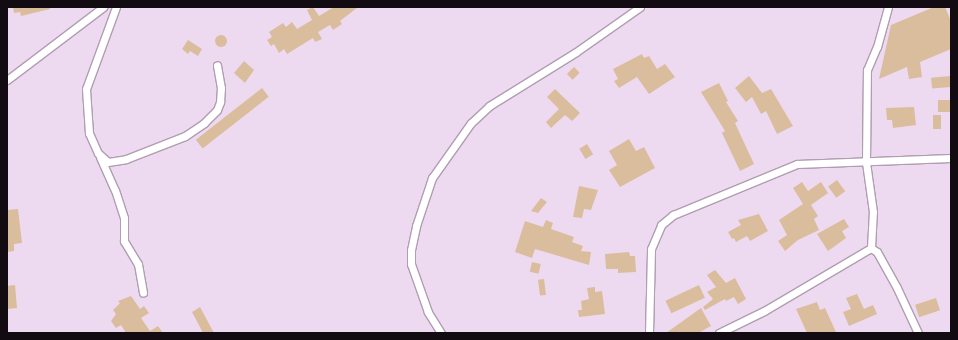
<!DOCTYPE html>
<html>
<head>
<meta charset="utf-8">
<style>
	body { margin:0 }
	#map { position:relative; width:958px; height:340px; overflow:hidden; background:#eedaf0; font-family:Bitter,serif }
	div>[style] { position:absolute }
	[style*='--x'] { left:calc(var(--x)*1px); top:calc(var(--y)*1px); width:calc(var(--w)*1px); rotate:calc(var(--a)*1deg) }
	.building>* { inset:0; background:#dabd9d; transform-origin:0 0 }
	.round { border-radius:50% }
	.roads { filter:drop-shadow(1px 0 #b09db1) drop-shadow(-1px 0 #b09db1) drop-shadow(0 1px #b09db1) drop-shadow(0 -1px #b09db1) }
	.street>* { height:7px; margin:-3.5px; padding:0 3.5px; transform-origin:3.5px; border-radius:3.5px; background:#fff }
	span { translate:-50% -50%; white-space:nowrap; text-align:center; line-height:1.15; -webkit-text-stroke:3px #eedaf0; paint-order:stroke }
	.frame { position:absolute; inset:0; border:8px solid #120b12; pointer-events:none }
</style>
</head>
<body>
<div id="map">
	<div class="building">
		<div style="clip-path:polygon(13px 7px,50px 7px,50px 9px,21px 16px,20px 12px,14px 13px)"></div>
		<div style="clip-path:polygon(313px 7px,319px 16px,334px 7px,358px 7px,340px 21px,342px 24px,333px 30px,330px 25px,318px 32px,322px 39px,315px 42px,313px 38px,287px 54px,284px 49px,279px 53px,274px 44px,271px 46px,267px 40px,272px 37px,269px 32px,283px 23px,286px 27px,292px 22px,297px 29px,312px 20px,307px 10px)"></div>
		<div style="clip-path:polygon(934px 7px,945px 7px,951px 21px,951px 49px,920px 62px,922px 77px,909px 79px,907px 67px,879px 79px,891px 25px)"></div>
		<div class="round" style="left:215px;top:35px;width:12px;height:12px"></div>
		<div style="clip-path:polygon(188px 40px,202px 49px,198px 56px,190px 51px,188px 54px,182px 49px)"></div>
		<div style="clip-path:polygon(642px 54px,644px 58px,649px 56px,657px 69px,665px 64px,675px 77px,649px 94px,637px 77px,619px 88px,614px 81px,618px 79px,613px 69px)"></div>
		<div style="clip-path:polygon(244px 61px,254px 70px,245px 83px,234px 73px)"></div>
		<div style="left:574px;top:67px;width:8px;height:10px;rotate:45deg"></div>
		<div style="clip-path:polygon(749px 76px,762px 93px,771px 89px,793px 126px,777px 134px,766px 111px,761px 114px,752px 97px,746px 102px,735px 88px)"></div>
		<div style="left:950px;top:76px;width:11px;height:19px;rotate:85deg"></div>
		<div style="clip-path:polygon(719px 83px,728px 101px,726px 102px,738px 121px,735px 123px,754px 164px,740px 171px,722px 133px,725px 131px,701px 92px)"></div>
		<div style="left:262px;top:88px;width:11px;height:84px;rotate:52deg"></div>
		<div style="clip-path:polygon(555px 89px,580px 113px,572px 121px,565px 115px,551px 128px,546px 122px,559px 109px,547px 97px)"></div>
		<div style="left:951px;top:100px;width:12px;height:13px;rotate:90deg"></div>
		<div style="clip-path:polygon(914px 107px,916px 125px,893px 128px,892px 120px,887px 120px,886px 108px)"></div>
		<div style="left:933px;top:115px;width:8px;height:14px"></div>
		<div style="clip-path:polygon(629px 139px,636px 151px,644px 147px,655px 168px,620px 187px,609px 170px,617px 165px,609px 151px)"></div>
		<div style="left:587px;top:144px;width:12px;height:9px;rotate:59deg"></div>
		<div style="left:837px;top:180px;width:14px;height:11px;rotate:54deg"></div>
		<div style="clip-path:polygon(802px 182px,808px 191px,821px 182px,828px 193px,811px 205px,818px 216px,814px 219px,819px 230px,798px 240px,785px 251px,778px 241px,787px 235px,779px 220px,803px 204px,793px 188px)"></div>
		<div style="clip-path:polygon(579px 186px,598px 190px,591px 210px,584px 209px,582px 218px,573px 217px)"></div>
		<div style="clip-path:polygon(541px 198px,547px 202px,538px 213px,531px 211px)"></div>
		<div style="clip-path:polygon(18px 209px,22px 243px,14px 244px,14px 251px,7px 252px,7px 210px)"></div>
		<div style="clip-path:polygon(759px 214px,768px 231px,750px 241px,747px 236px,736px 242px,734px 238px,732px 239px,728px 232px,741px 225px,738px 220px)"></div>
		<div style="clip-path:polygon(844px 219px,849px 227px,842px 231px,846px 238px,828px 251px,817px 234px)"></div>
		<div style="clip-path:polygon(546px 220px,553px 223px,551px 229px,574px 237px,572px 242px,583px 246px,581px 251px,591px 252px,589px 265px,535px 249px,532px 258px,515px 252px,525px 221px,543px 227px)"></div>
		<div style="clip-path:polygon(629px 252px,630px 256px,635px 256px,636px 272px,618px 273px,618px 269px,606px 269px,605px 254px)"></div>
		<div style="left:532px;top:262px;width:9px;height:10px;rotate:13deg"></div>
		<div style="clip-path:polygon(715px 270px,726px 283px,735px 278px,746px 299px,738px 304px,734px 297px,726px 301px,725px 299px,705px 310px,703px 307px,713px 299px,707px 292px,716px 287px,707px 275px)"></div>
		<div style="left:544px;top:279px;width:16px;height:6px;rotate:83deg"></div>
		<div style="clip-path:polygon(15px 285px,17px 308px,7px 309px,7px 286px)"></div>
		<div style="left:699px;top:285px;width:14px;height:37px;rotate:65deg"></div>
		<div style="clip-path:polygon(595px 287px,595px 292px,602px 291px,605px 314px,579px 317px,578px 310px,582px 310px,581px 301px,589px 299px,587px 288px)"></div>
		<div style="clip-path:polygon(857px 294px,864px 309px,873px 305px,877px 314px,849px 326px,843px 312px,851px 309px,846px 298px)"></div>
		<div style="clip-path:polygon(131px 296px,140px 309px,144px 306px,149px 313px,141px 318px,150px 331px,158px 326px,163px 333px,126px 333px,121px 325px,116px 328px,111px 321px,116px 314px,113px 310px,120px 303px,118px 301px)"></div>
		<div style="left:936px;top:298px;width:13px;height:22px;rotate:72deg"></div>
		<div style="clip-path:polygon(817px 302px,820px 310px,825px 308px,836px 332px,807px 333px,796px 309px)"></div>
		<div style="clip-path:polygon(200px 307px,214px 333px,203px 333px,192px 312px)"></div>
		<div style="clip-path:polygon(701px 308px,711px 326px,698px 333px,666px 333px)"></div>
	</div>
	<div class="roads">
		<div class="street">
			<div style="--x:116;--y:7;--w:87;--a:110.1"></div>
			<div style="--x:86;--y:89;--w:44;--a:86.1"></div>
			<div style="--x:89;--y:133;--w:22;--a:66"></div>
			<div style="--x:98;--y:153;--w:13;--a:42"></div>
			<div style="--x:108;--y:162;--w:18;--a:-9"></div>
			<div style="--x:126;--y:159;--w:63;--a:-21.3"></div>
			<div style="--x:185;--y:136;--w:23;--a:-34"></div>
			<div style="--x:204;--y:123;--w:18;--a:-45"></div>
			<div style="--x:217;--y:110;--w:9;--a:-69"></div>
			<div style="--x:220;--y:102;--w:14;--a:-86"></div>
			<div style="--x:221;--y:88;--w:23;--a:-100"></div>
			<div style="--x:7;--y:80;--w:121;--a:-37.2"></div>
			<div style="--x:100;--y:157;--w:36;--a:66"></div>
			<div style="--x:115;--y:190;--w:29;--a:72"></div>
			<div style="--x:124;--y:218;--w:23;--a:90"></div>
			<div style="--x:124;--y:241;--w:27;--a:59"></div>
			<div style="--x:138;--y:264;--w:29;--a:80"></div>
			<div style="--x:871;--y:248;--w:7;--a:34"></div>
			<div style="--x:877;--y:252;--w:41;--a:60.9"></div>
			<div style="--x:897;--y:288;--w:50;--a:65"></div>
			<div style="--x:441;--y:333;--w:25;--a:-122"></div>
			<div style="--x:428;--y:312;--w:51;--a:-109.5"></div>
			<div style="--x:411;--y:264;--w:14;--a:-90"></div>
			<div style="--x:411;--y:250;--w:25;--a:-78"></div>
			<div style="--x:416;--y:226;--w:51;--a:-71.6"></div>
			<div style="--x:432;--y:178;--w:67;--a:-54.7"></div>
			<div style="--x:471;--y:123;--w:25;--a:-43"></div>
			<div style="--x:489;--y:106;--w:102;--a:-31.8"></div>
			<div style="--x:576;--y:52;--w:78;--a:-35.1"></div>
			<div style="--x:649;--y:333;--w:84;--a:-88.6"></div>
			<div style="--x:651;--y:249;--w:26;--a:-67"></div>
			<div style="--x:661;--y:225;--w:16;--a:-40"></div>
			<div style="--x:673;--y:215;--w:134;--a:-22.4"></div>
			<div style="--x:797;--y:164;--w:154;--a:-2.2"></div>
			<div style="--x:719;--y:333;--w:50;--a:-26.1"></div>
			<div style="--x:764;--y:311;--w:124;--a:-30.5"></div>
			<div style="--x:871;--y:248;--w:36;--a:-87"></div>
			<div style="--x:873;--y:212;--w:50;--a:-98"></div>
			<div style="--x:866;--y:162;--w:92;--a:-89.4"></div>
			<div style="--x:867;--y:70;--w:25;--a:-67"></div>
			<div style="--x:877;--y:47;--w:41;--a:-74.6"></div>
		</div>
	</div>
	<div class="frame"></div>
</div>
</body>
</html>
